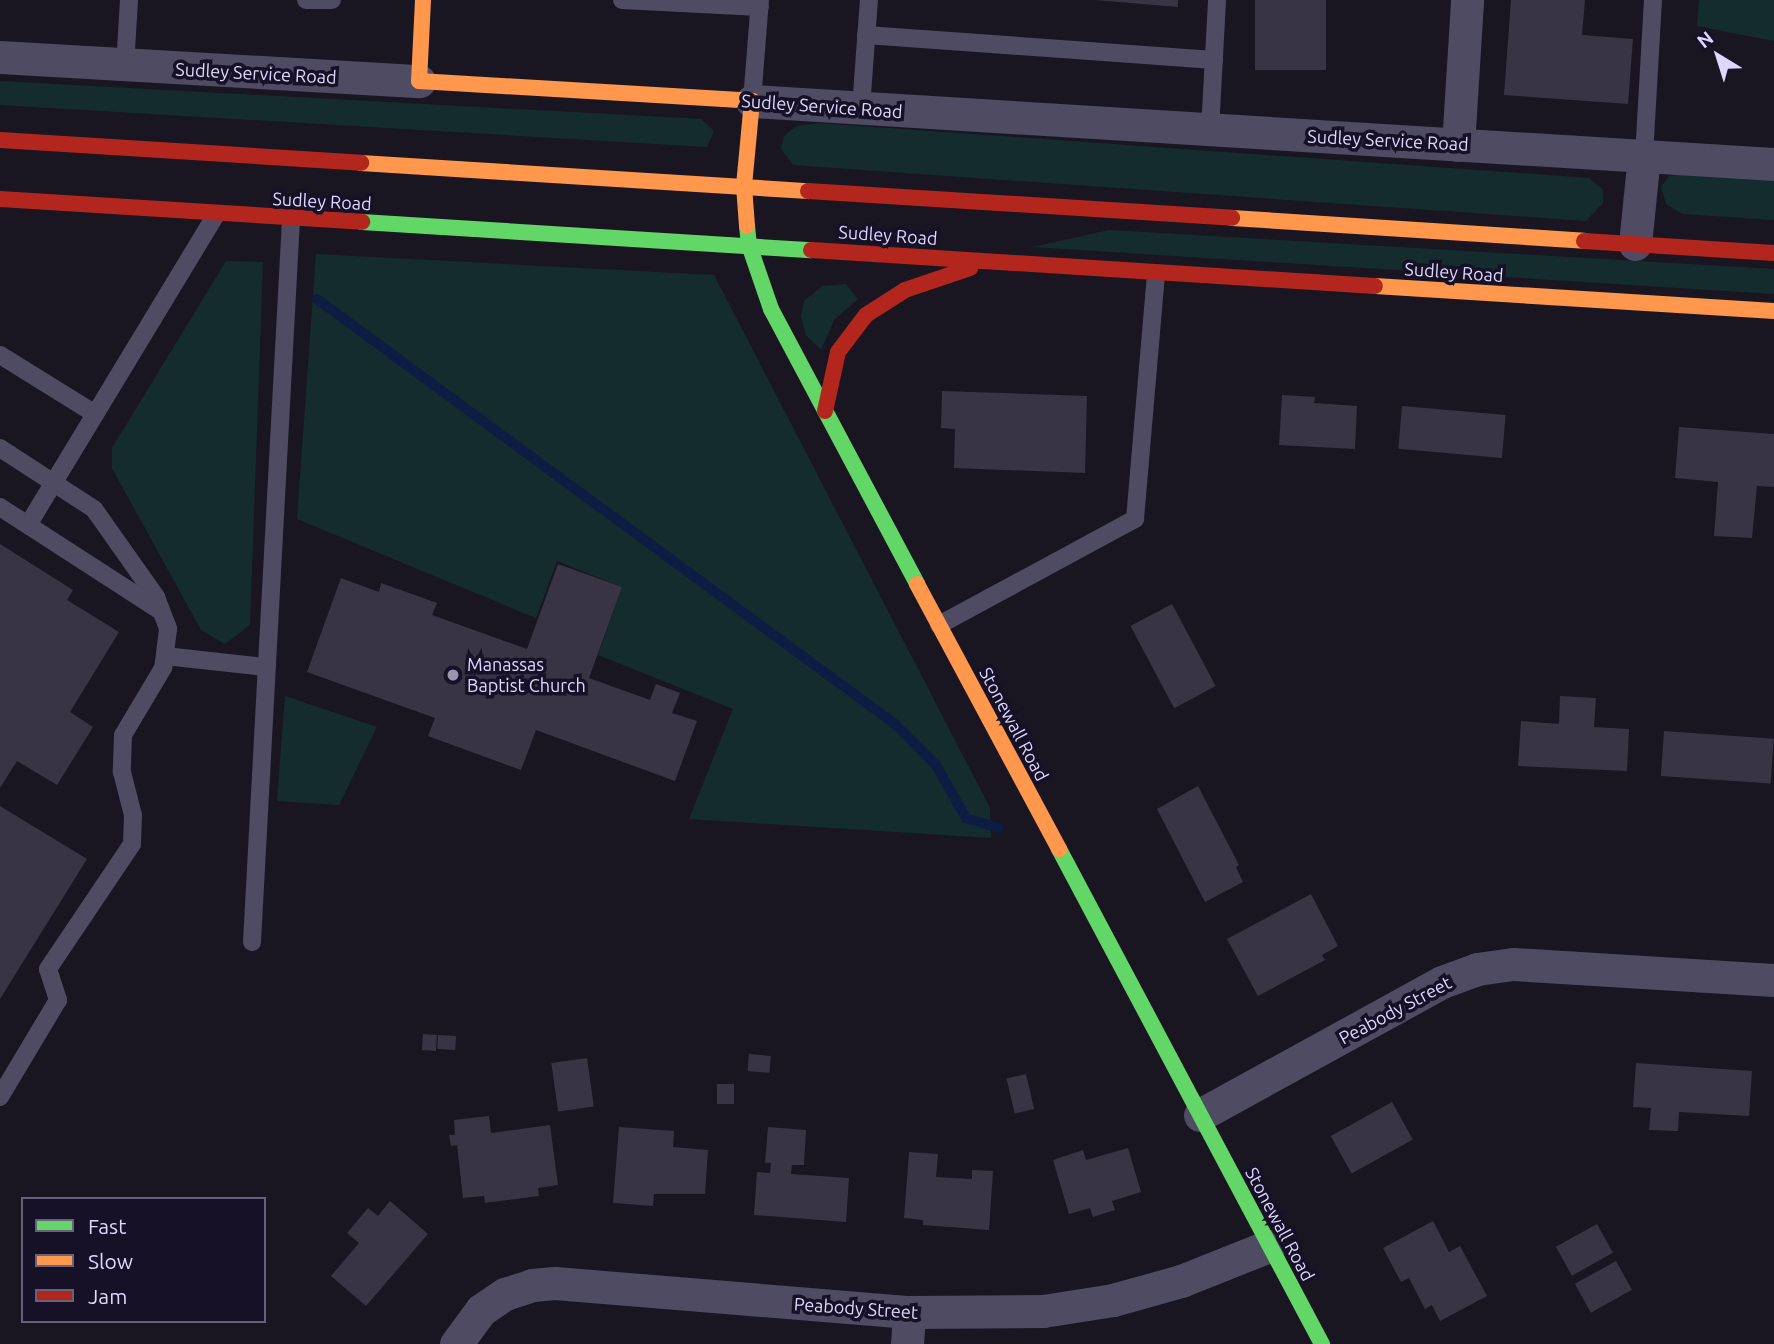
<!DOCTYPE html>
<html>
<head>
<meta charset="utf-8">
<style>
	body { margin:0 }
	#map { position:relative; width:1774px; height:1344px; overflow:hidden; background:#191622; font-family:Ubuntu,sans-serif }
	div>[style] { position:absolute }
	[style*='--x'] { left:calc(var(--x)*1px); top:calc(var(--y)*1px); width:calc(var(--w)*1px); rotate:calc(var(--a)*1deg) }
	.green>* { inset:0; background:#152c2f }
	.stream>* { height:10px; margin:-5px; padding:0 5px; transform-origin:5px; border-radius:5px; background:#0d1c42 }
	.building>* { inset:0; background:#383444; transform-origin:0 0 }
	.lane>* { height:18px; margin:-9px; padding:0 9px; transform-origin:9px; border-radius:9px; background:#4e4b63 }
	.street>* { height:33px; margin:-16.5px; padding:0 16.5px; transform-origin:16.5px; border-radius:16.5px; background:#4e4b63 }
	.fast>* { height:16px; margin:-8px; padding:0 8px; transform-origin:8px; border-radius:8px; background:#63d668 }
	.slow>* { height:16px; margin:-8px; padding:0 8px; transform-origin:8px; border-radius:8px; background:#ff974d }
	.jam>* { height:16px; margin:-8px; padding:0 8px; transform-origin:8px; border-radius:8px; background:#b3261e }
	.dots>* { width:19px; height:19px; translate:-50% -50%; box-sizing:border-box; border:4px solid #161127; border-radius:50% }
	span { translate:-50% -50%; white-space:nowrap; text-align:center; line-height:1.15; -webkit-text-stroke:7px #161127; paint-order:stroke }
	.street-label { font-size:18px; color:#dfd8fe }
	.poi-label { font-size:18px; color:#dfd8fe }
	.left { translate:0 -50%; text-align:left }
	.legend { position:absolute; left:21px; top:1197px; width:245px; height:126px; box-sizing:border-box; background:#161127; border:2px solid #66617d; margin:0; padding:9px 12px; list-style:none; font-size:21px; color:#dfd8fe }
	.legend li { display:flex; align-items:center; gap:14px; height:35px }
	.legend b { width:35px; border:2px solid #66617d }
	.north { position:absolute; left:1683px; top:21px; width:70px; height:70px; -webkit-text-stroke:5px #161127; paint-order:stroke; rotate:322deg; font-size:19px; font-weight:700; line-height:28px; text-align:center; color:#dfd8fe }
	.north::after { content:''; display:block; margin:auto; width:24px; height:32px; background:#dfd8fe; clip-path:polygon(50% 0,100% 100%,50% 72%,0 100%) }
</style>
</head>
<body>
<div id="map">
	<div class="green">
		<div style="clip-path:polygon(1699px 0,1774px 0,1774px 41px,1697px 26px)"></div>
		<div style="clip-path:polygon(0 81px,701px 119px,714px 131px,707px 147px,0 105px)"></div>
		<div style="clip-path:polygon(818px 123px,1589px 178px,1603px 190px,1603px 203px,1586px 221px,793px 165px,781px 149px,784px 136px,797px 126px)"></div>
		<div style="clip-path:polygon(1683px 174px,1774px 181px,1774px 220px,1682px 214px,1666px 204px,1661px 187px,1669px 176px)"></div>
		<div style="clip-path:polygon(1109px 230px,1774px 269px,1774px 294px,1033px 247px)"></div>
		<div style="clip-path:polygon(316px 254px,714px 275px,990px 808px,991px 838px,689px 819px,733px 709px,598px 655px,622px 587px,557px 561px,536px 618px,297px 519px)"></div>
		<div style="clip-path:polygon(226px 261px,263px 262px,250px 625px,225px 644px,201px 630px,112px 468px,112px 448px)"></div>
		<div style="clip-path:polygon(846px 284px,858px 299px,834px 320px,821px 350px,806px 335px,801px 316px,804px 301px,822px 286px)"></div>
		<div style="clip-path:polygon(285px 696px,377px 727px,339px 805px,277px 801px)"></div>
	</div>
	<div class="stream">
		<div style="--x:317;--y:299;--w:717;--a:36.33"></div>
		<div style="--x:895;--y:724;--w:58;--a:45"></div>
		<div style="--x:936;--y:765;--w:61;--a:60.5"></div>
		<div style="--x:966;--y:818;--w:34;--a:17"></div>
	</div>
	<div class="building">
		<div style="clip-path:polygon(1095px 0,1178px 0,1178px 7px)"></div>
		<div style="left:1255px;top:0;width:71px;height:70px"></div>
		<div style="clip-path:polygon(1511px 0,1585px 0,1582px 35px,1633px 39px,1628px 104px,1504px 95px)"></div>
		<div style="clip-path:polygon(942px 391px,1087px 396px,1085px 473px,954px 468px,955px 429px,941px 428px)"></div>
		<div style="clip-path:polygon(1282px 395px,1315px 397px,1314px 403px,1357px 406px,1355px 449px,1279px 445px)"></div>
		<div style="left:1402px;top:406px;width:104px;height:43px;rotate:5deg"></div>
		<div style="clip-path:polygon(1679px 427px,1774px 434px,1774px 487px,1757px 486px,1752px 538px,1714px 536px,1718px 482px,1675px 478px)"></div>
		<div style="clip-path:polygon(0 544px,73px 590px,67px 600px,119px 632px,70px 712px,93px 727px,57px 785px,17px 761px,0 788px)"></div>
		<div style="clip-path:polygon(558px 564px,622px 587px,589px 678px,650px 700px,656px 684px,680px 693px,672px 713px,697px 721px,675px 781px,536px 730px,521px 770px,428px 736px,435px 718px,307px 672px,341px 578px,379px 592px,381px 583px,437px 603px,432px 615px,527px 649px)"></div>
		<div style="left:1172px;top:604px;width:93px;height:47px;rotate:62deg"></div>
		<div style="clip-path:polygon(1560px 696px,1596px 698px,1594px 727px,1629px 729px,1627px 771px,1518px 766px,1521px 721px,1559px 724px)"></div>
		<div style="left:1664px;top:731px;width:110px;height:45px;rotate:4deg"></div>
		<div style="clip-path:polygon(1198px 786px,1239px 865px,1236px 867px,1243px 882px,1205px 902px,1157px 809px)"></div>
		<div style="clip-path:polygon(0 806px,87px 859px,0 999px)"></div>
		<div style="clip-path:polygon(1311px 894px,1338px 946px,1322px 955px,1325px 960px,1258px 996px,1227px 939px)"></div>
		<div style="left:423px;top:1034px;width:14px;height:16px;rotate:4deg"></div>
		<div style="left:438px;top:1035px;width:18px;height:14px;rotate:3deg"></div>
		<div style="left:749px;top:1054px;width:22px;height:17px;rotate:5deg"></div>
		<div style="left:587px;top:1058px;width:49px;height:36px;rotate:82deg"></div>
		<div style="clip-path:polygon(1636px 1063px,1752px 1071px,1749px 1116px,1679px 1112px,1678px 1131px,1649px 1130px,1651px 1108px,1633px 1107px)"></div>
		<div style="left:1026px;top:1074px;width:36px;height:20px;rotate:77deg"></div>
		<div style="left:717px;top:1084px;width:17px;height:20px"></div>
		<div style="left:1392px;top:1102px;width:43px;height:70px;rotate:61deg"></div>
		<div style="clip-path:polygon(489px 1116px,491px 1133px,550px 1125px,558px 1185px,538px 1188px,539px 1196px,485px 1203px,484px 1196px,463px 1198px,457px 1145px,451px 1146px,449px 1135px,455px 1135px,454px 1120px)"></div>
		<div style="clip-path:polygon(619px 1127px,674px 1131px,673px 1147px,708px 1150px,705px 1194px,654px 1194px,653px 1206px,613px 1203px)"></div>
		<div style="clip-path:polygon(768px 1127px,806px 1130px,804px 1165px,792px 1165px,791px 1174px,849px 1178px,846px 1222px,754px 1215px,757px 1172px,770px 1173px,771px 1163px,765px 1163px)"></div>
		<div style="clip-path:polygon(1128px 1148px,1141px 1192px,1112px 1201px,1115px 1210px,1093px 1217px,1090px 1208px,1069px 1214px,1053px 1160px,1083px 1150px,1086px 1160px)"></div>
		<div style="clip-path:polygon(909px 1152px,938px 1154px,936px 1177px,972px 1179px,972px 1170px,993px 1171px,989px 1230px,923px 1225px,923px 1220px,904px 1218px)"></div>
		<div style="clip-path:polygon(390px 1201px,428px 1234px,366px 1306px,331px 1276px,359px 1243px,347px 1233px,368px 1208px,378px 1216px)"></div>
		<div style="clip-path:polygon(1433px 1221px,1449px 1252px,1460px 1246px,1487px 1296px,1440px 1321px,1432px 1305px,1425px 1309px,1409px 1278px,1401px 1282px,1383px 1248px)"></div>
		<div style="left:1597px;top:1224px;width:33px;height:47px;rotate:61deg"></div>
		<div style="left:1616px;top:1261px;width:33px;height:47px;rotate:61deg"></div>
	</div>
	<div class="lane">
		<div style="--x:306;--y:0;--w:26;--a:0"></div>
		<div style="--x:622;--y:0;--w:138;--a:2.9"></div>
		<div style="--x:866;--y:35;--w:349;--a:4.1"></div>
		<div style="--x:125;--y:66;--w:66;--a:-86.5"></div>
		<div style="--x:752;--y:101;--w:101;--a:-85.5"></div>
		<div style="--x:861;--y:108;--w:108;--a:-85.8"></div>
		<div style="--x:1210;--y:130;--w:130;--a:-86.9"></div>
		<div style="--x:1644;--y:156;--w:156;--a:-86.7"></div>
		<div style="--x:0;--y:355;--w:112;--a:31.8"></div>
		<div style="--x:0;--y:448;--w:112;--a:33"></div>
		<div style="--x:94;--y:509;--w:108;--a:54.8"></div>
		<div style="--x:156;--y:597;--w:34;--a:69"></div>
		<div style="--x:168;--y:629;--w:39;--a:97"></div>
		<div style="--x:163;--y:668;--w:78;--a:120.8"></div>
		<div style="--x:123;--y:735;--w:37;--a:92"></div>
		<div style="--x:122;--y:772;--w:44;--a:75.7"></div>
		<div style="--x:133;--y:815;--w:29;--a:92"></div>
		<div style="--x:132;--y:844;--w:151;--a:123.9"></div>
		<div style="--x:48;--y:969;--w:33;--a:72"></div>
		<div style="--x:58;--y:1000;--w:113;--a:120.9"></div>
		<div style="--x:0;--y:507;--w:189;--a:32.9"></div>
		<div style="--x:28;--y:525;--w:363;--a:-58.8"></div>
		<div style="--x:939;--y:625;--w:223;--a:-28.4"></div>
		<div style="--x:1135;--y:519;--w:247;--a:-85.1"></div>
		<div style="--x:165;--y:656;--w:101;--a:6.3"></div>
		<div style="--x:252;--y:942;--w:724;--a:-86.91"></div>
	</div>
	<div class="street">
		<div style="--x:0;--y:57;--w:420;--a:3.3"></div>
		<div style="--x:752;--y:101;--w:1024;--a:3.53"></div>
		<div style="--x:1458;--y:145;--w:145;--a:-86.4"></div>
		<div style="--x:1635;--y:244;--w:88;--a:-84.2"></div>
		<div style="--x:1200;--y:1115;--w:276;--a:-28.8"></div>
		<div style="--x:1442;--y:982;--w:37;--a:-20"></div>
		<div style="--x:1477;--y:969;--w:36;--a:-8"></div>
		<div style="--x:1513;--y:964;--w:261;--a:3.5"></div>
		<div style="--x:456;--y:1344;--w:42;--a:-53.7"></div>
		<div style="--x:481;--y:1310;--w:29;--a:-34"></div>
		<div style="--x:505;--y:1294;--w:28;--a:-18"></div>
		<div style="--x:532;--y:1285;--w:23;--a:-5"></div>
		<div style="--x:555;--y:1283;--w:355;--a:4.7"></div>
		<div style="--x:909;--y:1312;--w:134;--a:-0.4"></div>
		<div style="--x:1043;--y:1311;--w:71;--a:-8.9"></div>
		<div style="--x:1113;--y:1300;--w:71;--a:-15.6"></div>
		<div style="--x:1181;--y:1281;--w:95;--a:-21.7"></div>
		<div style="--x:907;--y:1344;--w:32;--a:-86"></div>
	</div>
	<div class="fast">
		<div style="--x:362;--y:222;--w:450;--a:3.6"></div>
		<div style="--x:747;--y:226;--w:19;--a:84"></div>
		<div style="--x:749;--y:245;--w:68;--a:71"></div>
		<div style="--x:771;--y:309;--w:311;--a:62"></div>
		<div style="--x:1059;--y:849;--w:561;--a:62.02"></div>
	</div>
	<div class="slow">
		<div style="--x:423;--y:0;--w:81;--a:92.8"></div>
		<div style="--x:419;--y:81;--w:334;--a:3.4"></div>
		<div style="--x:752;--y:101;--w:85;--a:95.4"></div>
		<div style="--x:744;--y:186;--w:40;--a:85.7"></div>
		<div style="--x:361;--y:163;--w:448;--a:3.6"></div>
		<div style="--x:1232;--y:218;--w:353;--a:3.7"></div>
		<div style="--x:1375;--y:286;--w:400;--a:3.6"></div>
		<div style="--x:917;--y:584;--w:301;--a:61.8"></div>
	</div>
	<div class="jam">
		<div style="--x:0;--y:140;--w:362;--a:3.6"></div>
		<div style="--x:808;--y:191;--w:425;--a:3.6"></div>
		<div style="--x:0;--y:199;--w:363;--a:3.6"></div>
		<div style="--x:1584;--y:241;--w:190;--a:3.6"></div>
		<div style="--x:811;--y:250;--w:565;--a:3.65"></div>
		<div style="--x:825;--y:411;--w:60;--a:-77.6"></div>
		<div style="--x:838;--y:352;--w:46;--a:-52.9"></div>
		<div style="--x:866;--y:315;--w:46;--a:-32.7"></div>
		<div style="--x:905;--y:290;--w:69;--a:-18.7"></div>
	</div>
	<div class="dots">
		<div style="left:453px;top:675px;background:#9a94b1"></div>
	</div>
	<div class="street-label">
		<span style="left:256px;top:73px;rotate:3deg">Sudley Service Road</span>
		<span style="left:822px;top:106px;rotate:4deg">Sudley Service Road</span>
		<span style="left:1388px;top:140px;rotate:3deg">Sudley Service Road</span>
		<span style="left:322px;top:201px;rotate:3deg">Sudley Road</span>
		<span style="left:888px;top:235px;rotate:4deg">Sudley Road</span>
		<span style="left:1454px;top:272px;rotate:4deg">Sudley Road</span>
		<span style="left:1014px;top:724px;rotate:62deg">Stonewall Road</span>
		<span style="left:1395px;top:1010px;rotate:-28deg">Peabody Street</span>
		<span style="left:1280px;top:1224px;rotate:62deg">Stonewall Road</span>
		<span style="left:856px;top:1308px;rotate:4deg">Peabody Street</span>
	</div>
	<div class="poi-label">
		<span class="left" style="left:467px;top:675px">Manassas<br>Baptist Church</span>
	</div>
	<ul class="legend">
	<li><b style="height:9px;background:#63d668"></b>Fast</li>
	<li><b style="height:9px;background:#ff974d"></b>Slow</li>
	<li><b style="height:9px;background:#b3261e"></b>Jam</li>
	</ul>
	<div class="north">N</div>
</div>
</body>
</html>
